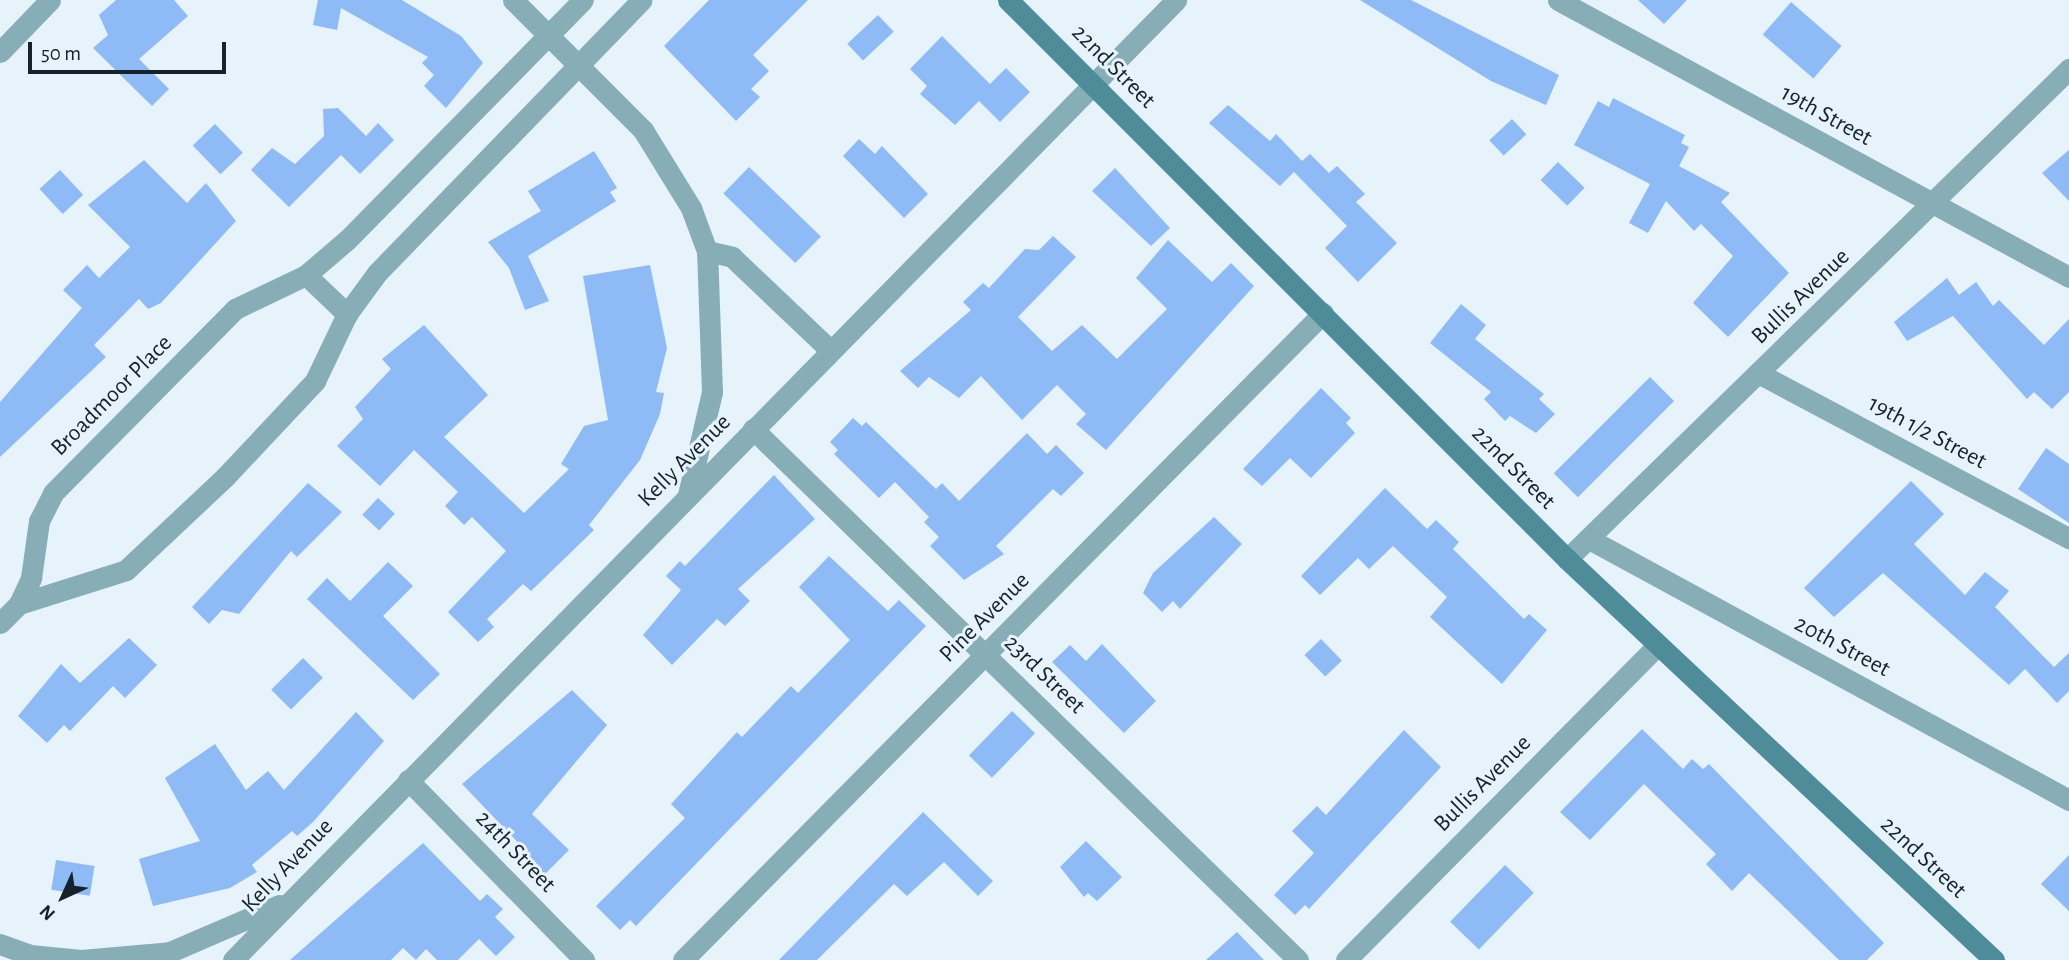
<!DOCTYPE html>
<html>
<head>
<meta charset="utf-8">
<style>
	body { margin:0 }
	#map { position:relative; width:2069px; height:960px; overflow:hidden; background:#e6f3fb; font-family:"Alegreya Sans",sans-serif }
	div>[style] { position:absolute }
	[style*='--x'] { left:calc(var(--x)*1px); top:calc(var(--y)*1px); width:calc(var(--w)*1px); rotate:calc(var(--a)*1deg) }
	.building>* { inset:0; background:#8ebbf6; transform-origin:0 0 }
	.street>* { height:21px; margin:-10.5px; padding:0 10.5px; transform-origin:10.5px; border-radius:10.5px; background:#87aeb7 }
	.secondary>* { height:21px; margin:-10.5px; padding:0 10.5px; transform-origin:10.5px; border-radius:10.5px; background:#4f8c9a }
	span { translate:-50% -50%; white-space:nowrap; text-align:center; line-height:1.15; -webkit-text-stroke:6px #e6f3fb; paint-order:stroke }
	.street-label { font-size:24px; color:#152229 }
	.north { position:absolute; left:28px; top:862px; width:70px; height:70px; -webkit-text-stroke:5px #e6f3fb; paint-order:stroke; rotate:225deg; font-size:19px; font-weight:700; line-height:28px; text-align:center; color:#152229 }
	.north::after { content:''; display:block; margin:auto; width:24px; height:32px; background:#152229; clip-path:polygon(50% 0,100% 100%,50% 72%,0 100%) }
	.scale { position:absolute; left:28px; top:42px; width:198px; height:32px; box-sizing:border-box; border:4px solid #152229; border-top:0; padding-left:9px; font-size:21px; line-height:24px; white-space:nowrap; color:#152229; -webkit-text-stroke:5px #e6f3fb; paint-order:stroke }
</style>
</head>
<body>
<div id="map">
	<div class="building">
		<div style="clip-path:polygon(116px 0,174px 0,188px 16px,139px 59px,169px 89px,152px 106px,93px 48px,108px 35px,99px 15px)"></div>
		<div style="clip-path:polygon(318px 0,402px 0,461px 36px,483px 63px,446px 108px,424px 86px,434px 75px,422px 63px,428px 57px,341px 8px,337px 30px,313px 25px)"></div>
		<div style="clip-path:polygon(709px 0,808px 0,753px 55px,769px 71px,751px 89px,760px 97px,736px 121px,664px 46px)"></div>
		<div style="clip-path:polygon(1360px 0,1411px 0,1559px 75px,1546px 105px,1491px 81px)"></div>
		<div style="clip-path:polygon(1638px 0,1687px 0,1664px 24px)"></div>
		<div style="left:1791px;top:2px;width:67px;height:43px;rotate:41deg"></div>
		<div style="left:878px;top:15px;width:23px;height:42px;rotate:47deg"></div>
		<div style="clip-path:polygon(942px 36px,990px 84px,1006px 68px,1030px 92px,1000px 122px,979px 101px,955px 125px,920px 94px,927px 86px,910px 69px)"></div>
		<div style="clip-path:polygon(1613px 98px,1685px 135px,1681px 143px,1689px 147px,1679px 166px,1730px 193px,1721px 202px,1789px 273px,1728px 337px,1693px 303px,1733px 256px,1701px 224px,1694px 231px,1666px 201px,1648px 233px,1629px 223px,1650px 184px,1574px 145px,1598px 101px,1609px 107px)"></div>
		<div style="clip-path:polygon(1228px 105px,1270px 141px,1276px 134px,1302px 161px,1310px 154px,1329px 173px,1337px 166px,1365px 194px,1356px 202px,1397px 243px,1358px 282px,1325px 248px,1347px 226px,1294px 172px,1280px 186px,1209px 123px)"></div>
		<div style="clip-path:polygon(338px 108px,366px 136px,378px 123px,394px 140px,360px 174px,341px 155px,289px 207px,251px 170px,272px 148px,295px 164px,324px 136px,323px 109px)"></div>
		<div style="left:1512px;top:119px;width:21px;height:31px;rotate:47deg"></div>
		<div style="left:215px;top:124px;width:40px;height:31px;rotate:46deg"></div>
		<div style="clip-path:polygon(859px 139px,875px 154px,882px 146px,928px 194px,904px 218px,843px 156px)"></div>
		<div style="clip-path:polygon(2069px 150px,2069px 201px,2042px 173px)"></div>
		<div style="clip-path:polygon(594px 151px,617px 188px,610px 192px,616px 201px,528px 256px,549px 301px,525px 310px,509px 268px,488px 242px,541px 211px,528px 191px)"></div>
		<div style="clip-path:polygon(144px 160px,187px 203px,206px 183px,236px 221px,161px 303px,148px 309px,139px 299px,94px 345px,106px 357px,0 457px,0 402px,82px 308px,63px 290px,87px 265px,99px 278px,130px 247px,88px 205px)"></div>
		<div style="left:1558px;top:162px;width:37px;height:25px;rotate:44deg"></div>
		<div style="left:749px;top:167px;width:100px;height:37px;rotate:44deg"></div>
		<div style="clip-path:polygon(1115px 168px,1170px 228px,1151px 246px,1092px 191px)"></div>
		<div style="left:60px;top:170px;width:34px;height:28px;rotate:47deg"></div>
		<div style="clip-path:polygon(1053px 236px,1076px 257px,1018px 317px,1052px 351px,1082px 325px,1117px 359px,1167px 309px,1136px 278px,1168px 240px,1212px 282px,1231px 263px,1254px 286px,1106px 450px,1076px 424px,1086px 414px,1057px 385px,1022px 420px,981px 376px,959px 398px,929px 377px,918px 388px,900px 371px,971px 310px,963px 302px,983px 283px,989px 288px,1025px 249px,1039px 250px)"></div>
		<div style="clip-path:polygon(650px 265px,667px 348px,656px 392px,664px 393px,660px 414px,640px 460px,589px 525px,594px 530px,531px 591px,523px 584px,487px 619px,494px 627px,478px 642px,448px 612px,506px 551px,472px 517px,464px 525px,445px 506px,458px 492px,414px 450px,380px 486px,337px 446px,363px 419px,355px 407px,391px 369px,382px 359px,424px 325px,488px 395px,444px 437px,524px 513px,569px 469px,561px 464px,584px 426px,608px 420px,583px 276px)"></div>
		<div style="clip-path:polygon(1947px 278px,1959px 295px,1976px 282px,1993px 306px,1999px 300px,2044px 345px,2069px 319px,2069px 392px,2052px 409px,2034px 392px,2027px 399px,1953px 316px,1907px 341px,1894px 322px)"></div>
		<div style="clip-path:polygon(1461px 304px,1486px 325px,1475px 339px,1544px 394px,1539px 399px,1555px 414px,1536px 433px,1510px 416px,1505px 421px,1484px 399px,1491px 392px,1430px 343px)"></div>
		<div style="left:1650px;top:377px;width:34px;height:136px;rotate:45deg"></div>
		<div style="clip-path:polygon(1321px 388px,1351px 418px,1346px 423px,1355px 433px,1311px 478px,1290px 458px,1262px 486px,1243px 469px)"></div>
		<div style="clip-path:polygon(853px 418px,862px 426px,866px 422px,936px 489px,942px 483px,959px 501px,1027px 433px,1047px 454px,1056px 445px,1084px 473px,1061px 496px,1053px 489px,996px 546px,1004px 554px,964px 580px,930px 546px,939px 537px,924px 522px,929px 517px,895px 482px,879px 498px,834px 454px,838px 450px,830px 442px)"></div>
		<div style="clip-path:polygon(2046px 448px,2069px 464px,2069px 523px,2018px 489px)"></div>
		<div style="clip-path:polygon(774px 475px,815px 519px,738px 589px,750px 601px,725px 626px,717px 619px,672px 665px,643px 635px,681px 590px,666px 576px,680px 561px,685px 566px)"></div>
		<div style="clip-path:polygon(1911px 481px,1944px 514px,1914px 544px,1965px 595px,1985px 572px,2009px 591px,1995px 607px,2054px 667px,2069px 653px,2069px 691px,2057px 703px,2025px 669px,2009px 685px,1883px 573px,1834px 617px,1804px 588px)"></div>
		<div style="clip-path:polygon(308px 483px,342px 512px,297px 557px,291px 551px,239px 614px,222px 610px,209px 624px,192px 607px)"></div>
		<div style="clip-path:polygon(1385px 488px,1427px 529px,1436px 520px,1459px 542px,1453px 549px,1524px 619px,1529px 614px,1547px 630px,1502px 684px,1430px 617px,1447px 597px,1393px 546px,1369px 569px,1358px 558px,1320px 595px,1301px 576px)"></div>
		<div style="left:378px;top:498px;width:23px;height:23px;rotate:43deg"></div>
		<div style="clip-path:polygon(1214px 517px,1242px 544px,1180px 609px,1173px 601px,1162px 612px,1143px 593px,1153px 573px)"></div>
		<div style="clip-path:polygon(829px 556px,888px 611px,899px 600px,926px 626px,636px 926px,630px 920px,620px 930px,596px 906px,685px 818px,671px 804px,737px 732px,742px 737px,791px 686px,798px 693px,850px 640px,799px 587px)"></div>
		<div style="clip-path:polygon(388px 562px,413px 586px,383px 616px,440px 674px,413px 700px,307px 599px,327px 578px,350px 601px)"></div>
		<div style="clip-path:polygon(129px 638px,157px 665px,125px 698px,113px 686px,70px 731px,64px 725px,47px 743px,18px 716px,61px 664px,80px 683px)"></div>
		<div style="left:1321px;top:639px;width:30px;height:23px;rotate:46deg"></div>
		<div style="clip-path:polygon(1102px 644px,1156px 701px,1124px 733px,1052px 662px,1070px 645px,1086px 661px)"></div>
		<div style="left:303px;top:658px;width:28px;height:45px;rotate:45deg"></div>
		<div style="clip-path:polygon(572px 690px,607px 725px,532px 814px,569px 850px,542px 877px,524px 859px,529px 854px,462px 784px)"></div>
		<div style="left:1012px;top:711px;width:32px;height:62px;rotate:44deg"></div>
		<div style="clip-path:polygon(356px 712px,384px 741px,313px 822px,297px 836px,292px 831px,252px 865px,257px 872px,230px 888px,153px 906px,139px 859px,200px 841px,165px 778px,215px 744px,246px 790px,268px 771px,284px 790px)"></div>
		<div style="clip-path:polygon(1642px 729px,1683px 769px,1692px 759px,1703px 769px,1709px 764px,1884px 943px,1867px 960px,1839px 960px,1749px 873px,1732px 891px,1706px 864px,1716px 854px,1644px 784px,1590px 840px,1560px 812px)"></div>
		<div style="clip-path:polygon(1404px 730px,1441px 767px,1309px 909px,1305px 905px,1295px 915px,1274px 895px,1314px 853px,1292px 831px,1317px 806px,1326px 815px)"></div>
		<div style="clip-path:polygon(923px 812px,993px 881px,978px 896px,944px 862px,907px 896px,894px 884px,817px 960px,779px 960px)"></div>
		<div style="clip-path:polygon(1086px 841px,1122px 877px,1097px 901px,1088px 893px,1084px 897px,1060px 867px)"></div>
		<div style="clip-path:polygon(423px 843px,480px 901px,487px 894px,503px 909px,495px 917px,515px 937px,496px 956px,479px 939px,458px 960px,437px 960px,426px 949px,416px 960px,403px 948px,391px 960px,290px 960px)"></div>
		<div style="clip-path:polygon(2069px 855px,2069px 911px,2041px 884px)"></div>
		<div style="left:56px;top:860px;width:39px;height:30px;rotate:9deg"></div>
		<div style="left:1505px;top:865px;width:40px;height:79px;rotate:44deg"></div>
		<div style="clip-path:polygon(1237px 932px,1264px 960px,1206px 960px)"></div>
	</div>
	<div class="street">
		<div style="--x:513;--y:0;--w:184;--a:45"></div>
		<div style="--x:643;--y:130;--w:92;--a:58.4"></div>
		<div style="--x:691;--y:208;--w:46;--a:69.6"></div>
		<div style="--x:707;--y:251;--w:26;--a:13"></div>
		<div style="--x:732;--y:257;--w:135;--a:43.5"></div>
		<div style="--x:1558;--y:0;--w:581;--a:28.46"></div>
		<div style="--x:0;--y:52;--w:72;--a:-46.1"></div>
		<div style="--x:306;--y:275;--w:57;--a:43.6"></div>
		<div style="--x:1760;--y:374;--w:350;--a:28"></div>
		<div style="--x:753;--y:429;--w:761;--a:44.25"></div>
		<div style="--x:688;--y:495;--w:106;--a:-76.9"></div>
		<div style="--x:712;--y:392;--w:141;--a:-92"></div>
		<div style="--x:1591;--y:540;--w:544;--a:28.54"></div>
		<div style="--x:1567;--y:559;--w:702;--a:-44.31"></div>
		<div style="--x:19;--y:604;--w:112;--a:-17.6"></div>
		<div style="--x:126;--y:570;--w:136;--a:-43.2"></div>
		<div style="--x:225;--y:477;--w:132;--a:-46.8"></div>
		<div style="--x:315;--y:381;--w:74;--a:-64.5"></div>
		<div style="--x:347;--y:314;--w:51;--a:-53.8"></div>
		<div style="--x:377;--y:273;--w:380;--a:-45.9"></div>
		<div style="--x:0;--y:623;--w:27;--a:-45"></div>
		<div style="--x:19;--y:604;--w:29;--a:-65"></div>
		<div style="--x:31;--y:578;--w:58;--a:-82"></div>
		<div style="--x:39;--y:521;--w:31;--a:-63"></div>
		<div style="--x:53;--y:493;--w:259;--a:-45.3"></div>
		<div style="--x:235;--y:309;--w:79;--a:-25.6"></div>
		<div style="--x:306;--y:275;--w:55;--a:-40.6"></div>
		<div style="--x:348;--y:239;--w:335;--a:-45.5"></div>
		<div style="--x:408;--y:780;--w:252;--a:45.6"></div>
		<div style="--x:0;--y:944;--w:32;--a:20"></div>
		<div style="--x:30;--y:955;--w:51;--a:5.6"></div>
		<div style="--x:81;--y:960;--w:89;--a:-5.1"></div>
		<div style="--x:170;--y:952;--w:119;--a:-23.3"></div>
		<div style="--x:233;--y:960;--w:1346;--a:-45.51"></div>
		<div style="--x:683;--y:960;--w:910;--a:-45.31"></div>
		<div style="--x:1346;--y:960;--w:442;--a:-45.3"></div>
	</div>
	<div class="secondary">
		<div style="--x:1008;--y:0;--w:791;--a:45"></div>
		<div style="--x:1567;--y:559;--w:586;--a:43.2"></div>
	</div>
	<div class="street-label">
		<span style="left:1113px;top:67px;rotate:45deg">22nd Street</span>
		<span style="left:1826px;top:116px;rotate:29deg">19th Street</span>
		<span style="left:1801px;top:297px;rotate:-44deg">Bullis Avenue</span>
		<span style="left:112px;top:396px;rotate:-45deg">Broadmoor Place</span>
		<span style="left:1927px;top:433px;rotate:28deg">19th 1/2 Street</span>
		<span style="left:685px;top:461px;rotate:-45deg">Kelly Avenue</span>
		<span style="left:1513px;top:468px;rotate:45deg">22nd Street</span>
		<span style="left:985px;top:618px;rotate:-45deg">Pine Avenue</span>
		<span style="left:1842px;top:647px;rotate:28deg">20th Street</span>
		<span style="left:1044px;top:675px;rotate:44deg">23rd Street</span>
		<span style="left:1483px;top:784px;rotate:-45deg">Bullis Avenue</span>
		<span style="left:515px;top:852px;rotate:46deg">24th Street</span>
		<span style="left:1923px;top:858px;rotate:43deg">22nd Street</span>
		<span style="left:288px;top:866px;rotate:-46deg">Kelly Avenue</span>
	</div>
	<div class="north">N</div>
	<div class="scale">50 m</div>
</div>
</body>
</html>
